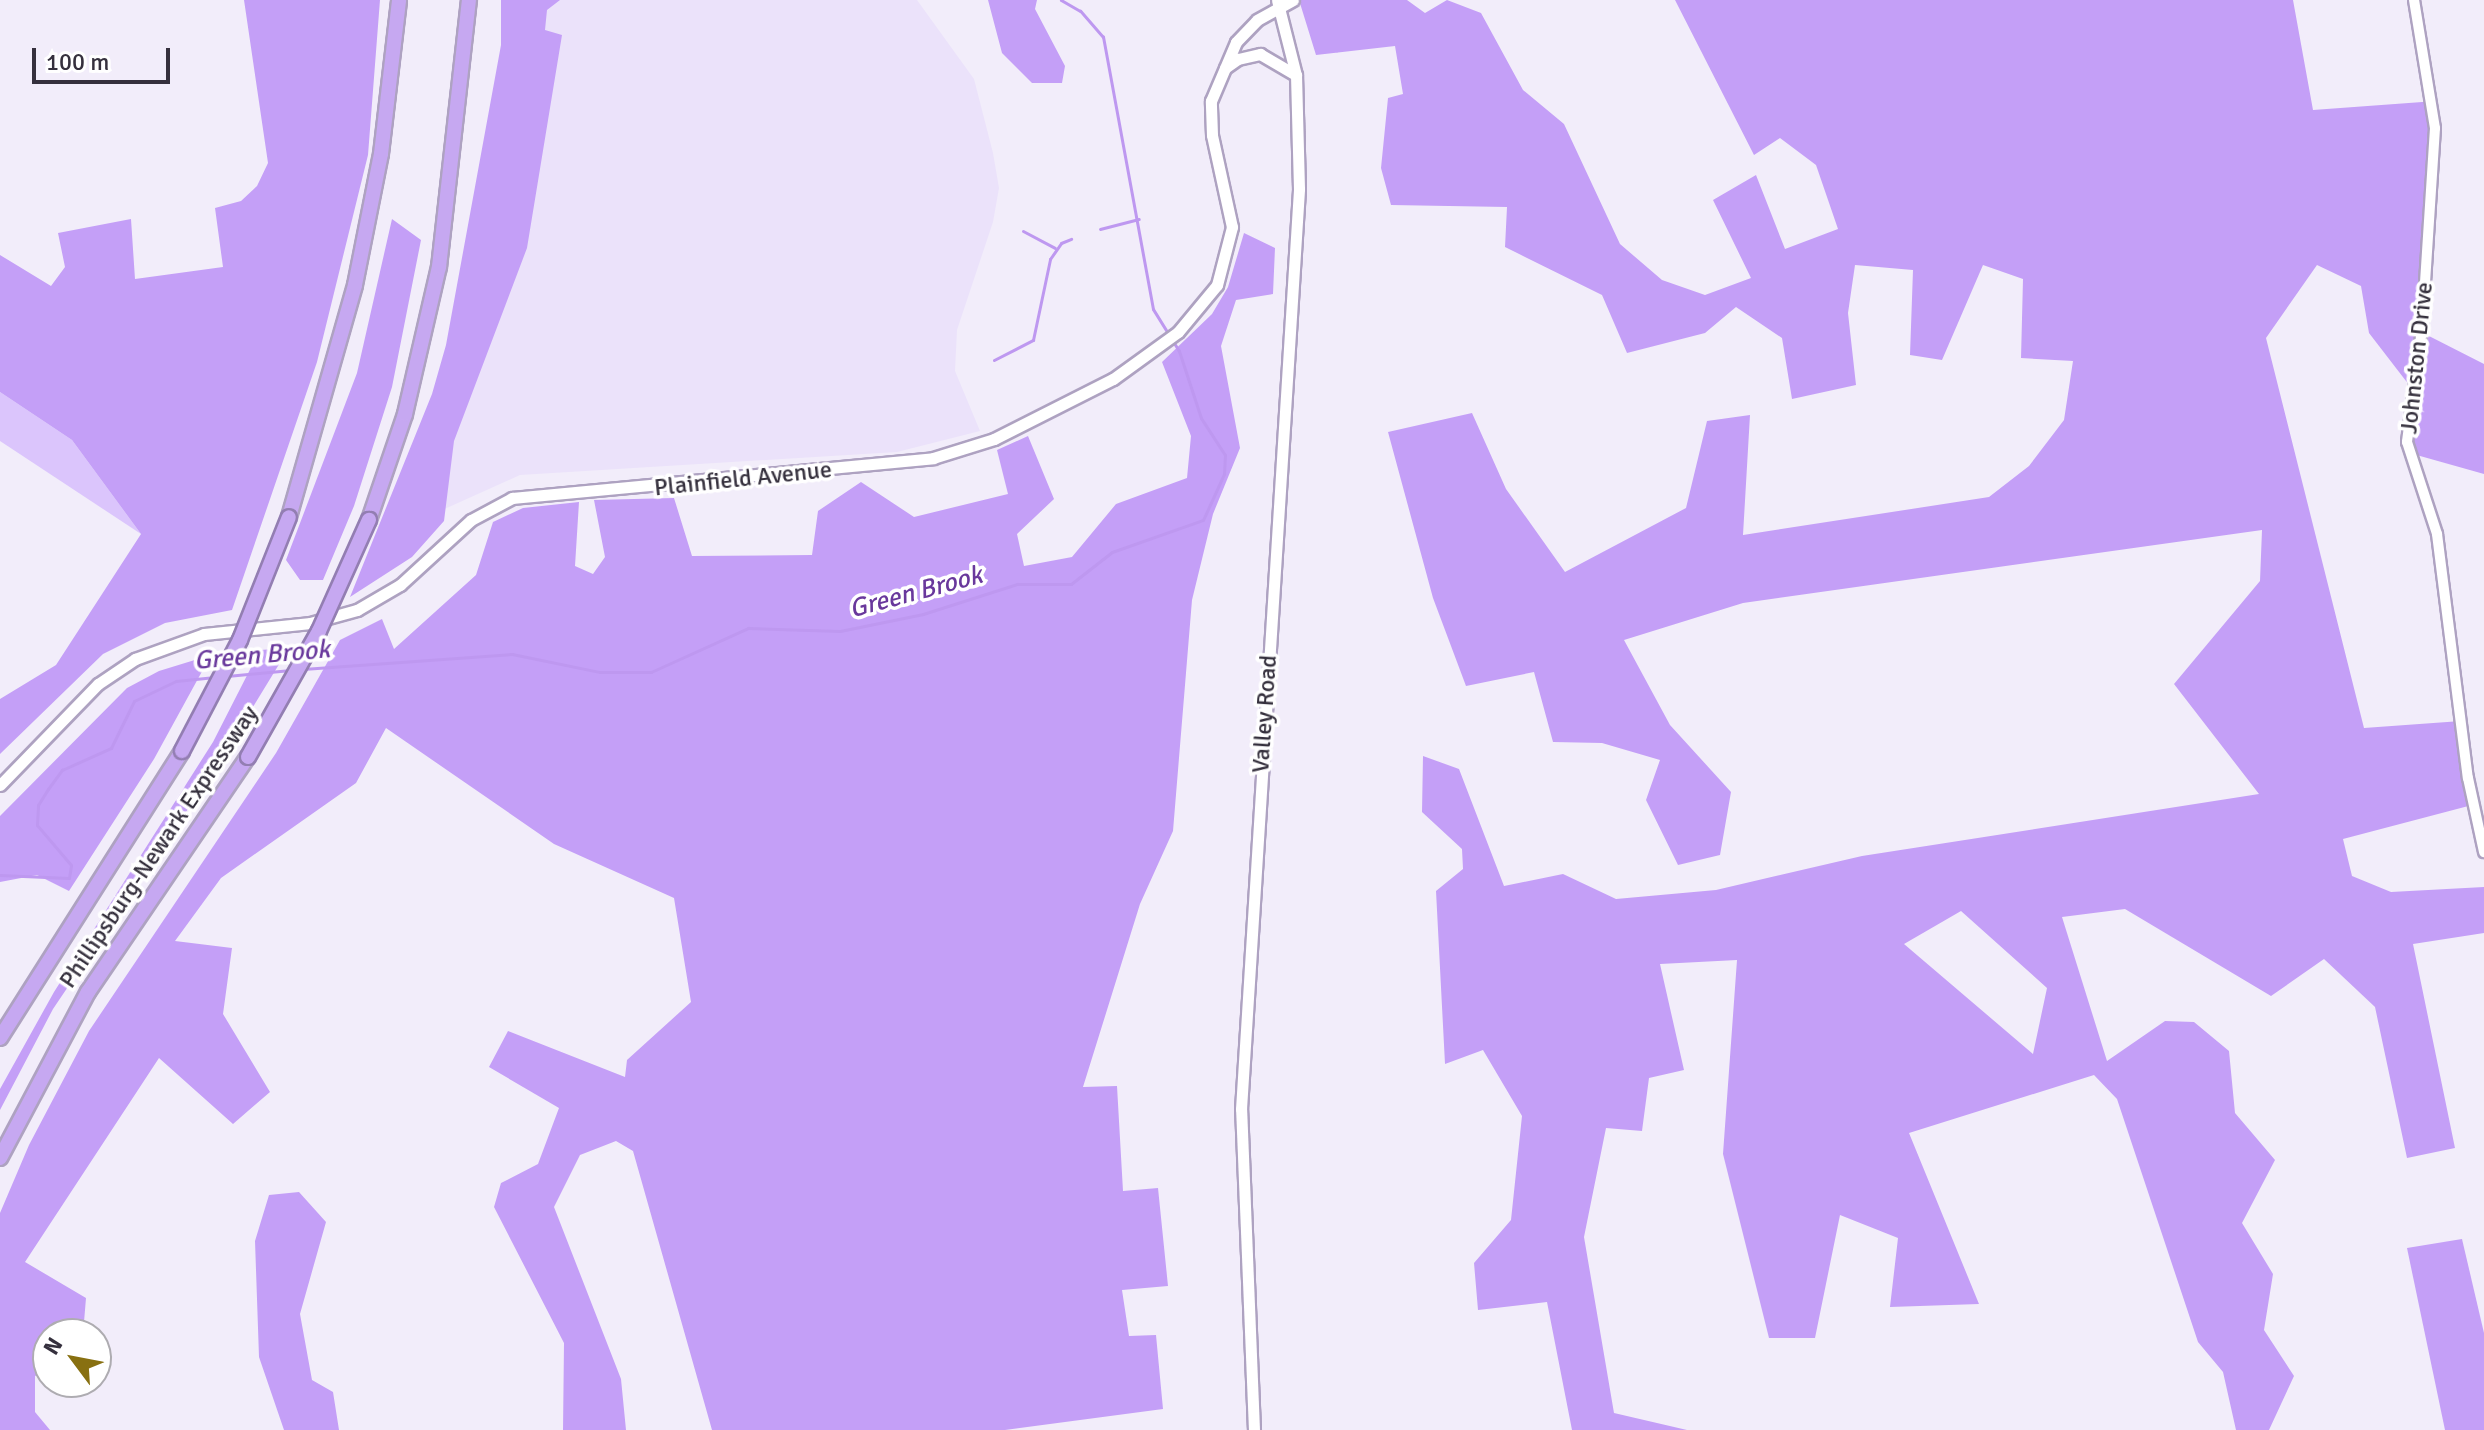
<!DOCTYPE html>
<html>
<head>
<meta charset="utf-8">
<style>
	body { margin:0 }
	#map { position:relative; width:2484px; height:1430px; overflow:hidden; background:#f2edfa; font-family:Signika,sans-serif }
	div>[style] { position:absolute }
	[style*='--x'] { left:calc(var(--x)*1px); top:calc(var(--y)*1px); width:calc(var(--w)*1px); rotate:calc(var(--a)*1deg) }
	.built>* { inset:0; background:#ebe2fa }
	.green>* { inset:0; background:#dbc5fc }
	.forest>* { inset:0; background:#c49ff7 }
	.stream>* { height:3px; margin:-1.5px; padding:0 1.5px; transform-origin:1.5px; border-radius:1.5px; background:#be98f0 }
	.roads { filter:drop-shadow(2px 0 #aea2c1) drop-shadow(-2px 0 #aea2c1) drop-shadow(0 2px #aea2c1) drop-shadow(0 -2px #aea2c1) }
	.tertiary>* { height:10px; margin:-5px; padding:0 5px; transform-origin:5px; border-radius:5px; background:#fff }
	.secondary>* { height:11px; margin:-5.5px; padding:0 5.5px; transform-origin:5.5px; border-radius:5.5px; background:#fff }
	.motorway>* { height:14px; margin:-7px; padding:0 7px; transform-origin:7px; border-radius:7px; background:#c6a8f1 }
	.bridges { filter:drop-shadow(2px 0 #937eb2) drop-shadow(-2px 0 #937eb2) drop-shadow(0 2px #937eb2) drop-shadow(0 -2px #937eb2) }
	.motorway-bridge>* { height:14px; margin:-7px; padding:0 7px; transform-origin:7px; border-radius:7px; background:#c6a8f1 }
	span { translate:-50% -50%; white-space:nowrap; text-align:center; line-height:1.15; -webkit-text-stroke:7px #fff; paint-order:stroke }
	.street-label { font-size:24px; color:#35303d }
	.water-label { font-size:26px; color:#69389c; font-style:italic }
	.north { position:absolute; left:32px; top:1318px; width:80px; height:80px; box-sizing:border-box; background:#fff; border:2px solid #aeacb1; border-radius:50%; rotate:302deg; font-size:22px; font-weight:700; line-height:32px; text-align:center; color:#35303d }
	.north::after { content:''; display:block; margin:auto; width:28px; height:36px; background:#887011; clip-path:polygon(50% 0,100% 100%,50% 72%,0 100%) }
	.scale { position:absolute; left:32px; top:48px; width:138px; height:36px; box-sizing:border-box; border:4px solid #35303d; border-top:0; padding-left:10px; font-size:24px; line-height:28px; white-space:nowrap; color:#35303d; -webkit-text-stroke:6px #fff; paint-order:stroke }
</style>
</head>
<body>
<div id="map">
	<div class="built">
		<div style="clip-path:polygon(548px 0,917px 0,974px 79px,993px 153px,999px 188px,993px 222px,957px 330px,955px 371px,980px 431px,897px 452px,520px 475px,429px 516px)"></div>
	</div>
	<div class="green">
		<div style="clip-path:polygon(0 392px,72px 440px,141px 534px,0 441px)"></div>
	</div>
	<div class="forest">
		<div style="clip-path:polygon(244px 0,380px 0,368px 155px,317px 362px,232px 610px,165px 623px,103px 654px,0 754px,0 699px,56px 665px,141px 534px,72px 440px,0 392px,0 255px,51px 286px,65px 267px,58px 233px,131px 219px,135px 279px,223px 267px,215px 208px,241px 201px,257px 186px,268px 163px)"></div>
		<div style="clip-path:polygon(501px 0,560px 0,547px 10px,545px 30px,562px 35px,527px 248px,454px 441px,444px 521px,412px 557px,350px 597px,432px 394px,446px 345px,501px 45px)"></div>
		<div style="clip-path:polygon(988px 0,1037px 0,1035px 9px,1065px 66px,1062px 83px,1032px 83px,1002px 53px)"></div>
		<div style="clip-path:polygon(evenodd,1299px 0,1407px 0,1425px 13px,1447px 0,1481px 13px,1523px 90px,1564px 124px,1620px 244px,1662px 280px,1705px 295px,1751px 278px,1713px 200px,1756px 175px,1785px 249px,1838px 229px,1816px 165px,1780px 138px,1754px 155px,1675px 0,2293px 0,2313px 110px,2436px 101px,2427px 335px,2484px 364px,2484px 474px,2413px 454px,2416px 394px,2369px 333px,2361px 286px,2317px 265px,2266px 338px,2364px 728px,2461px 721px,2476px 804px,2343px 839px,2352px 876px,2391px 892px,2484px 887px,2484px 933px,2413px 944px,2455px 1148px,2407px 1158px,2375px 1007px,2324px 959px,2271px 996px,2125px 909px,2062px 917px,2107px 1061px,2165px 1021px,2194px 1022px,2229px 1051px,2235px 1113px,2275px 1160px,2242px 1223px,2273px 1274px,2264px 1330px,2294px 1376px,2269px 1430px,2236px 1430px,2223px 1372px,2198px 1342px,2117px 1099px,2094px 1075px,1909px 1133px,1979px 1304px,1890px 1307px,1898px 1238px,1840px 1215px,1815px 1338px,1769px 1338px,1723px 1154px,1737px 960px,1660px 964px,1684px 1070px,1649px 1078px,1642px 1131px,1606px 1128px,1584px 1237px,1614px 1413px,1687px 1430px,1572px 1430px,1547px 1302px,1478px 1310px,1474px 1263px,1511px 1220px,1522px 1116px,1483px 1050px,1445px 1064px,1436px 891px,1463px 869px,1462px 849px,1422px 812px,1423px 756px,1459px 769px,1504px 886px,1563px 874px,1616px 899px,1716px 890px,1862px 856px,2259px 794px,2174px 684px,2260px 581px,2262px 530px,1743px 603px,1624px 640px,1670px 725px,1731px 792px,1720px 855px,1678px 865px,1646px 800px,1660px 760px,1602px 743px,1553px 742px,1534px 672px,1466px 686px,1433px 598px,1388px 432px,1472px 413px,1506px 489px,1565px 572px,1686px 508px,1707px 421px,1750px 415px,1743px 535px,1989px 497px,2029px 466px,2064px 420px,2073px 361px,2021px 358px,2023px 279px,1983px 265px,1942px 360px,1910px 355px,1913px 270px,1855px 265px,1848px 313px,1856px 385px,1792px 399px,1782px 338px,1736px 307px,1705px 333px,1627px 353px,1602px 295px,1505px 247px,1507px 207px,1391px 205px,1381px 168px,1388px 98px,1403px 94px,1395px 46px,1316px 55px,1299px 0,1961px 911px,2047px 988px,2033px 1054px,1904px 944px,1961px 911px)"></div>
		<div style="clip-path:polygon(392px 219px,421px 240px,392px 387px,354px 506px,323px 580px,300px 580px,286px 560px,357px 373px)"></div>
		<div style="clip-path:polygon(1244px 233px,1275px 248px,1273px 294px,1236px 300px,1221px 346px,1240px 448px,1213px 514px,1192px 600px,1173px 831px,1140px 904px,1083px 1087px,1117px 1086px,1123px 1191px,1158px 1188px,1168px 1286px,1122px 1290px,1129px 1336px,1156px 1335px,1163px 1409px,1005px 1430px,712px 1430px,633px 1151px,616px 1141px,580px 1155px,554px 1207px,621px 1379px,626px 1430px,563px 1430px,564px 1343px,494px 1207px,501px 1183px,538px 1164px,559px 1108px,489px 1067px,508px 1031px,625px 1077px,627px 1060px,691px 1002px,674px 898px,554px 844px,386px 728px,356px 783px,221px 878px,175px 941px,232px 948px,223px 1014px,270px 1092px,233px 1124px,159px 1058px,25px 1262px,86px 1298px,83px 1334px,48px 1334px,48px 1372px,35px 1376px,35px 1412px,50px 1430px,0 1430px,0 1213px,29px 1145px,89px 1031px,276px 753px,340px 640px,382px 619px,394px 649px,476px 575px,493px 522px,523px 508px,579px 502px,575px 566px,593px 574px,605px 557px,594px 500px,674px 498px,692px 556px,812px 555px,818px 511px,861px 482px,914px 517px,1008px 494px,997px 450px,1028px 436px,1054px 499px,1017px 534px,1024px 566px,1072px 557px,1116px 504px,1187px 478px,1191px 436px,1162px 362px,1212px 314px,1228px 287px)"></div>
		<div style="clip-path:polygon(289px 648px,217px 766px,53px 1009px,0 1110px,0 1089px,54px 992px,213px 742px,260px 650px)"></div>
		<div style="clip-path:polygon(211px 655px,154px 759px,69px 891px,37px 875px,0 882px,0 816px,127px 688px,159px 671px)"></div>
		<div style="clip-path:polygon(299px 1192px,326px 1222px,300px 1314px,312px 1380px,333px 1392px,339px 1430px,284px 1430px,259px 1357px,255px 1241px,269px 1195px)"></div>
		<div style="clip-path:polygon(2462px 1239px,2484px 1333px,2484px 1430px,2445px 1430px,2407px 1248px)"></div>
	</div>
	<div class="stream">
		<div style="--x:1100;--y:229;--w:40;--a:-14.4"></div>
		<div style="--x:1023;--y:231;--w:36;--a:28"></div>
		<div style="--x:994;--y:360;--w:44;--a:-27.1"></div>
		<div style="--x:1033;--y:340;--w:83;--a:-78.1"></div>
		<div style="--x:1050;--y:259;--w:19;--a:-55"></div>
		<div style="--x:1061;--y:243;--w:11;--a:-22"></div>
		<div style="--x:303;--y:669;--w:210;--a:-4.1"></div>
		<div style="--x:512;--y:654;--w:90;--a:11.6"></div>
		<div style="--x:600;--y:672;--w:51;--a:0"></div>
		<div style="--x:651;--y:672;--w:107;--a:-24.4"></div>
		<div style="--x:748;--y:628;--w:92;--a:1.9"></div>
		<div style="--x:840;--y:631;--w:85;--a:-11.6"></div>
		<div style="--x:923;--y:614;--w:99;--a:-17.7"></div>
		<div style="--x:1017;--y:584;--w:54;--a:0"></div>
		<div style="--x:1071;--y:584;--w:52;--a:-38"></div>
		<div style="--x:1112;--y:552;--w:96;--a:-19.4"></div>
		<div style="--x:1203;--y:520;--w:51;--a:-65.5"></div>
		<div style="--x:1224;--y:474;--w:19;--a:-87"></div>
		<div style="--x:1225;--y:455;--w:44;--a:-123"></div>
		<div style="--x:1201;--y:418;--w:71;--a:-108.2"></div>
		<div style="--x:1179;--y:351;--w:49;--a:-121.8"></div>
		<div style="--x:1153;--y:309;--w:277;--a:-100.4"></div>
		<div style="--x:1103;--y:37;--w:35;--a:-131"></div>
		<div style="--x:1080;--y:11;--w:22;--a:-150"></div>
		<div style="--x:227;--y:676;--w:64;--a:-5.4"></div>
		<div style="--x:0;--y:875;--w:69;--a:2.5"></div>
		<div style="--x:69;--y:878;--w:13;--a:-81"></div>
		<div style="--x:71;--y:865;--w:52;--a:-130.4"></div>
		<div style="--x:37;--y:825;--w:20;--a:-87"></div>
		<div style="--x:38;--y:805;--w:19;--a:-58"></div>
		<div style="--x:48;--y:789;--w:24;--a:-54"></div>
		<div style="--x:62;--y:770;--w:54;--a:-24.2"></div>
		<div style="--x:111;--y:748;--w:52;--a:-63.9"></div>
		<div style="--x:134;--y:701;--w:47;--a:-25.5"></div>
		<div style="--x:176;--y:681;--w:39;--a:-6"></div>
	</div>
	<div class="roads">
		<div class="tertiary">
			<div style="--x:2414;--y:0;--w:130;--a:80.7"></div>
			<div style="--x:2435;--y:128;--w:201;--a:93.7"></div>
			<div style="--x:2422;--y:329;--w:114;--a:97.6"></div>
			<div style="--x:2407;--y:442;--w:97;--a:71.9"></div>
			<div style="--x:2437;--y:534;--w:246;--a:82.8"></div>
			<div style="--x:2468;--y:778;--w:76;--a:77.8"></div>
		</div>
		<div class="secondary">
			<div style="--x:1225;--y:68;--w:16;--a:-35"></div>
			<div style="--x:1238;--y:59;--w:23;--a:-13"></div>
			<div style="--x:1260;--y:54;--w:42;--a:30.3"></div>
			<div style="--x:0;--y:785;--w:141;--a:-45.9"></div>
			<div style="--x:98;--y:684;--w:45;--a:-34"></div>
			<div style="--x:135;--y:659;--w:73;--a:-19.9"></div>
			<div style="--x:204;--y:634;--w:107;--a:-5.9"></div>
			<div style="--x:310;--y:623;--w:49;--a:-15.5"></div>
			<div style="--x:357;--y:610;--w:50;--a:-30.2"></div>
			<div style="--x:400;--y:585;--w:96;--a:-42.5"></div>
			<div style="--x:471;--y:520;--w:47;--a:-28.2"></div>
			<div style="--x:512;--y:498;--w:423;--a:-5.4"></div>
			<div style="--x:933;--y:458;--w:64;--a:-17.3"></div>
			<div style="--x:994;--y:439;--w:133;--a:-26.8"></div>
			<div style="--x:1113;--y:379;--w:80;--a:-35.9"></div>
			<div style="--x:1178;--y:332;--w:61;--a:-50.3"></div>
			<div style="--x:1217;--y:285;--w:60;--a:-75.5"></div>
			<div style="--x:1232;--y:227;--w:94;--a:-102.3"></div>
			<div style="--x:1212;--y:135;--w:34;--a:-92"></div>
			<div style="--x:1211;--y:101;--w:64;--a:-67"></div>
			<div style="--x:1236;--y:42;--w:30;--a:-46"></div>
			<div style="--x:1257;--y:20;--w:41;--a:-29.1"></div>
			<div style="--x:1254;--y:1430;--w:321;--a:-92.3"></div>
			<div style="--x:1241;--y:1109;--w:922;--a:-86.39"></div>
			<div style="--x:1299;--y:189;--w:114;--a:-91.5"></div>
			<div style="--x:1296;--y:75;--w:77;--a:-104.2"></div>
		</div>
		<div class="motorway">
			<div style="--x:289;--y:517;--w:241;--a:-74.1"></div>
			<div style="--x:355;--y:285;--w:134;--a:-78.8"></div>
			<div style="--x:381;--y:154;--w:155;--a:-83.3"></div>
			<div style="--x:369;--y:520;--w:112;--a:-71.2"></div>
			<div style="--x:405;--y:414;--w:151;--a:-77"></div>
			<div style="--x:439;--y:267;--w:269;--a:-83.6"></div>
			<div style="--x:0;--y:1038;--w:340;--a:-57.6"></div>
			<div style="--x:0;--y:1158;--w:188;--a:-62.1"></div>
			<div style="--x:88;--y:992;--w:284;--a:-55.8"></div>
		</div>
	</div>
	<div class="bridges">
		<div class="motorway-bridge">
			<div style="--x:182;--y:751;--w:125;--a:-62.4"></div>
			<div style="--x:240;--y:640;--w:132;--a:-68.3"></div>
			<div style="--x:248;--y:757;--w:145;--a:-60.6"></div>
			<div style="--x:319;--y:631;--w:122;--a:-65.8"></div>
		</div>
	</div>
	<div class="street-label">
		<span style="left:2417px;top:358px;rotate:-84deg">Johnston Drive</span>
		<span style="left:743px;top:479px;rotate:-6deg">Plainfield Avenue</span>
		<span style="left:1265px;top:714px;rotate:-86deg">Valley Road</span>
		<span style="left:159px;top:847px;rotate:-56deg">Phillipsburg-Newark Expressway</span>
	</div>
	<div class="water-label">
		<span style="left:916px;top:593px;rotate:-15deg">Green Brook</span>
		<span style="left:262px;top:656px;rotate:-5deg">Green Brook</span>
	</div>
	<div class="north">N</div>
	<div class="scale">100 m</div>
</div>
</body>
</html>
